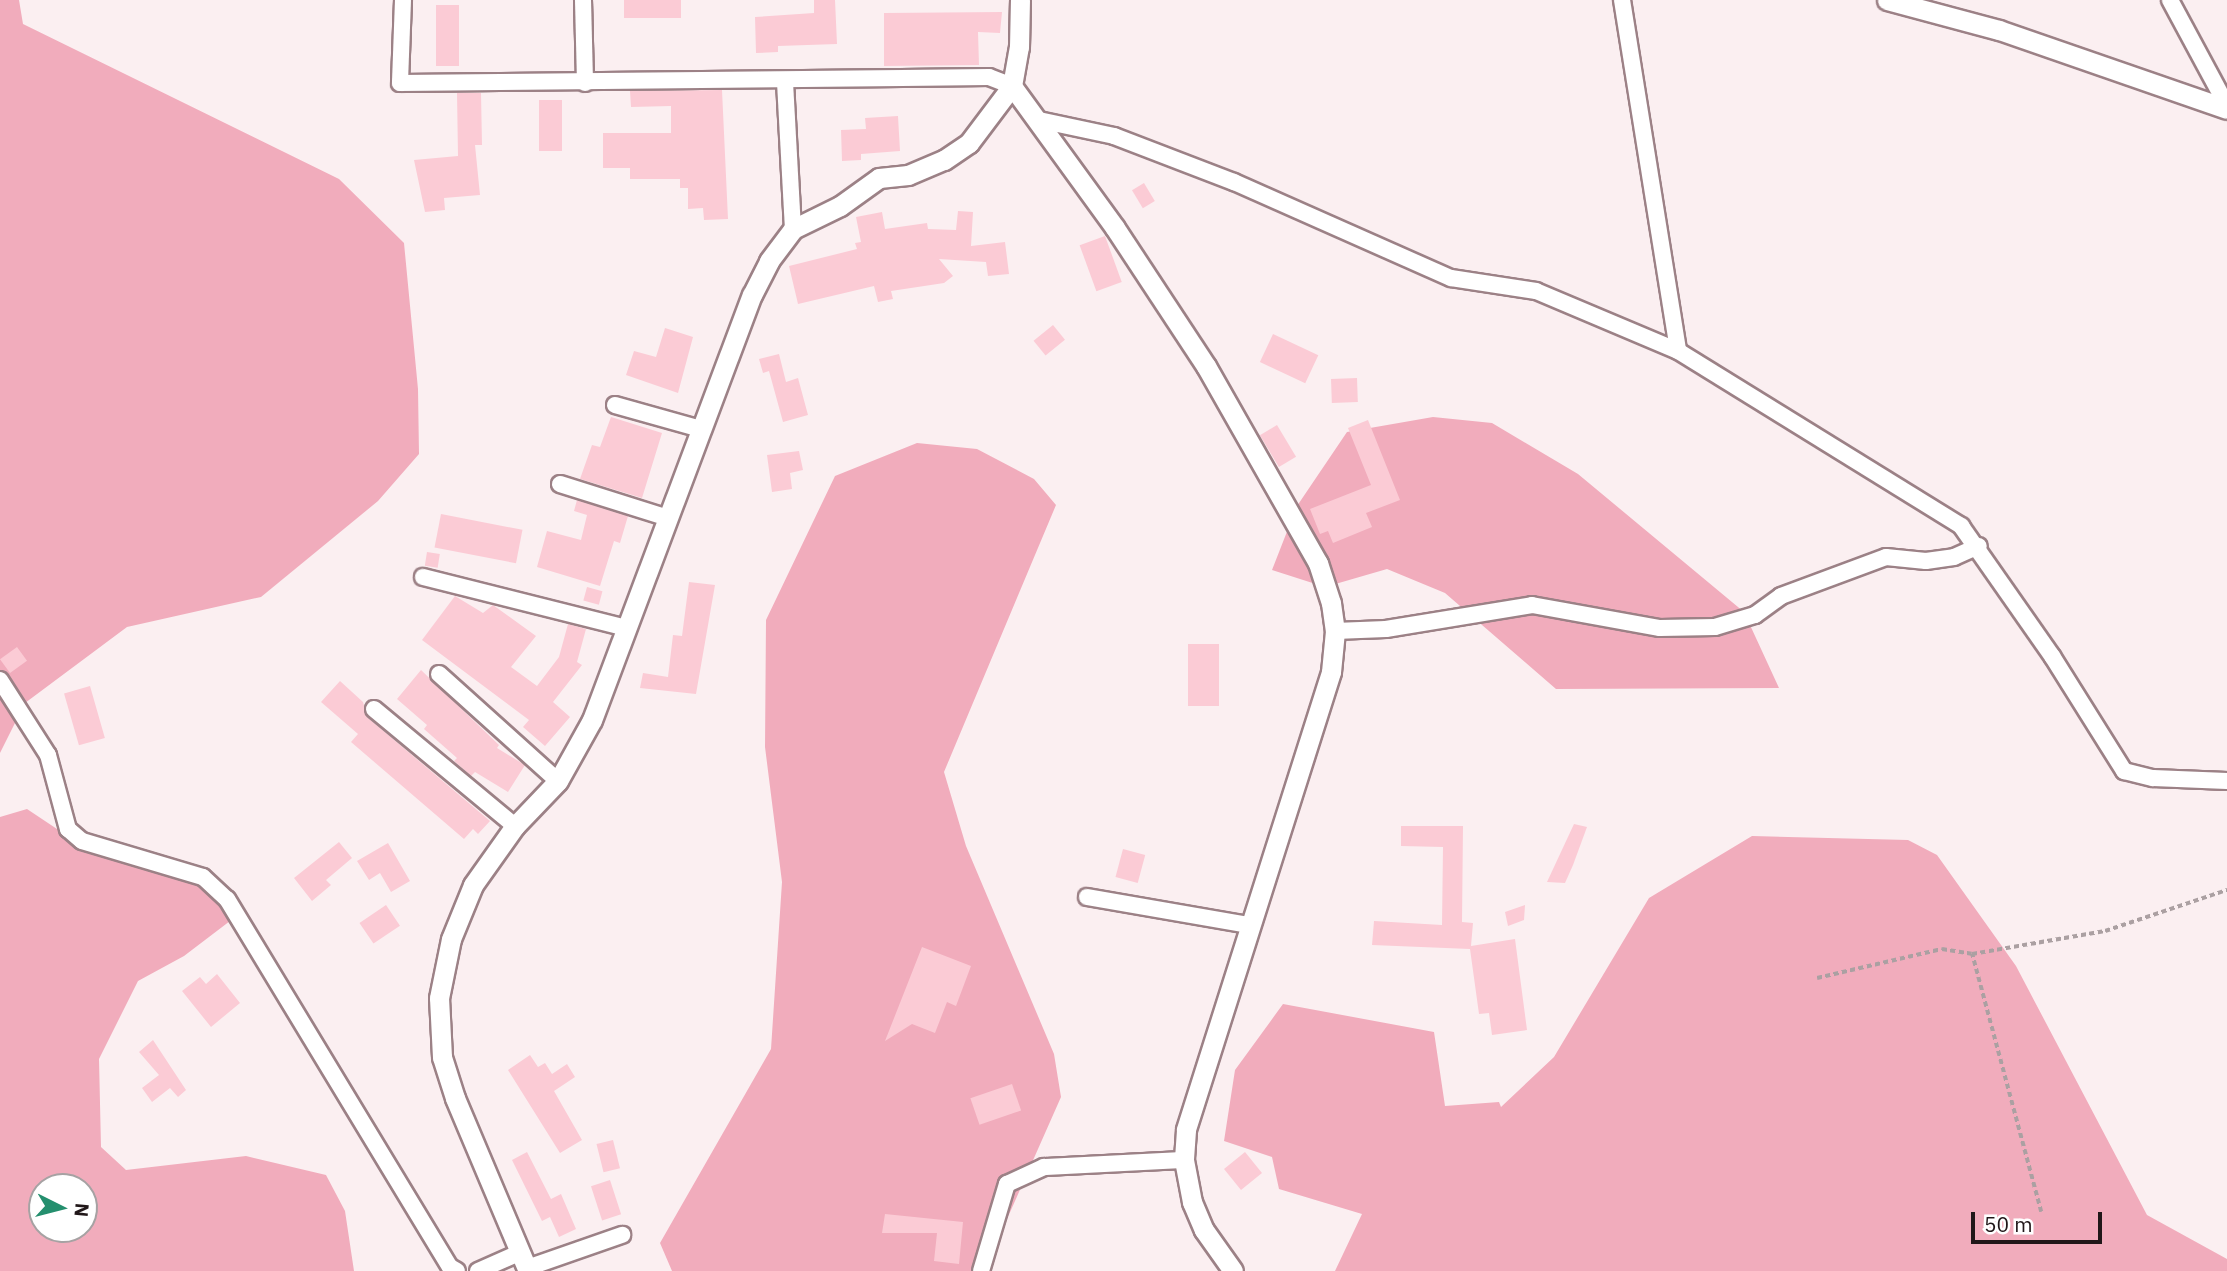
<!DOCTYPE html>
<html>
<head>
<meta charset="utf-8">
<style>
	body { margin:0 }
	#map { position:relative; width:2227px; height:1271px; overflow:hidden; background:#fbeff1; font-family:"IBM Plex Sans",sans-serif }
	div>[style] { position:absolute }
	[style*='--x'] { left:calc(var(--x)*1px); top:calc(var(--y)*1px); width:calc(var(--w)*1px); rotate:calc(var(--a)*1deg) }
	.green>* { inset:0; background:#f1acbc }
	.building>* { inset:0; background:#fbcbd5; transform-origin:0 0 }
	.path>* { height:3.5px; margin-top:-1.75px; transform-origin:0; background:repeating-linear-gradient(90deg,#aba0a2 0 5px,transparent 0 8.5px) }
	.roads { filter:drop-shadow(2px 0 #9c8186) drop-shadow(-2px 0 #9c8186) drop-shadow(0 2px #9c8186) drop-shadow(0 -2px #9c8186) }
	.minor>* { height:16px; margin:-8px; padding:0 8px; transform-origin:8px; border-radius:8px; background:#fff }
	.tertiary>* { height:19px; margin:-9.5px; padding:0 9.5px; transform-origin:9.5px; border-radius:9.5px; background:#fff }
	span { translate:-50% -50%; white-space:nowrap; text-align:center; line-height:1.15; -webkit-text-stroke:6px #fff; paint-order:stroke }
	.north { position:absolute; left:28px; top:1173px; width:70px; height:70px; box-sizing:border-box; background:#fff; border:2px solid #a6a2a3; border-radius:50%; rotate:96deg; font-size:19px; font-weight:700; line-height:28px; text-align:center; color:#211719 }
	.north::after { content:''; display:block; margin:auto; width:24px; height:32px; background:#248f6e; clip-path:polygon(50% 0,100% 100%,50% 72%,0 100%) }
	.scale { position:absolute; left:1971px; top:1212px; width:131px; height:32px; box-sizing:border-box; border:4px solid #211719; border-top:0; padding-left:9px; font-size:21px; line-height:24px; white-space:nowrap; color:#211719; -webkit-text-stroke:5px #fff; paint-order:stroke }
</style>
</head>
<body>
<div id="map">
	<div class="green">
		<div style="clip-path:polygon(0 0,19px 0,23px 24px,339px 179px,404px 243px,418px 389px,419px 454px,378px 501px,261px 597px,127px 627px,25px 703px,0 753px)"></div>
		<div style="clip-path:polygon(1433px 417px,1492px 423px,1578px 474px,1744px 612px,1779px 688px,1556px 689px,1445px 593px,1387px 569px,1325px 587px,1272px 570px,1297px 506px,1347px 432px)"></div>
		<div style="clip-path:polygon(917px 443px,977px 449px,1034px 479px,1056px 505px,944px 772px,966px 846px,1054px 1054px,1061px 1097px,1007px 1219px,976px 1271px,672px 1271px,660px 1243px,771px 1049px,782px 882px,765px 747px,766px 620px,835px 476px)"></div>
		<div style="clip-path:polygon(evenodd,27px 809px,78px 843px,170px 873px,207px 890px,230px 921px,184px 956px,138px 981px,99px 1059px,101px 1147px,126px 1170px,246px 1156px,326px 1175px,345px 1211px,354px 1271px,0 1271px,0 817px,27px 809px,42px 1187px,84px 1187px,84px 1229px,42px 1229px,42px 1187px)"></div>
		<div style="clip-path:polygon(1752px 836px,1908px 840px,1937px 855px,2016px 966px,2147px 1215px,2227px 1259px,2227px 1271px,1335px 1271px,1362px 1214px,1279px 1189px,1272px 1157px,1224px 1141px,1235px 1070px,1283px 1004px,1434px 1032px,1445px 1106px,1499px 1102px,1501px 1107px,1554px 1057px,1649px 898px)"></div>
	</div>
	<div class="building">
		<div style="left:624px;top:0;width:57px;height:18px"></div>
		<div style="clip-path:polygon(814px 0,835px 0,837px 44px,778px 46px,778px 52px,756px 53px,755px 17px,814px 13px)"></div>
		<div style="left:436px;top:5px;width:23px;height:61px"></div>
		<div style="clip-path:polygon(1002px 12px,1000px 33px,978px 32px,979px 65px,884px 66px,884px 13px)"></div>
		<div style="clip-path:polygon(722px 90px,728px 219px,704px 220px,703px 208px,688px 209px,688px 188px,680px 188px,680px 179px,630px 179px,630px 168px,603px 168px,603px 133px,671px 133px,671px 106px,631px 107px,630px 91px)"></div>
		<div style="clip-path:polygon(457px 93px,481px 93px,482px 145px,475px 145px,480px 195px,444px 198px,445px 210px,425px 212px,414px 160px,458px 156px)"></div>
		<div style="left:539px;top:100px;width:23px;height:51px"></div>
		<div style="clip-path:polygon(898px 116px,900px 151px,861px 154px,861px 160px,842px 161px,841px 130px,866px 129px,865px 118px)"></div>
		<div style="left:1144px;top:183px;width:21px;height:14px;rotate:59deg"></div>
		<div style="clip-path:polygon(958px 211px,973px 212px,971px 246px,1005px 242px,1009px 274px,988px 276px,986px 262px,939px 259px,953px 276px,944px 283px,891px 291px,893px 299px,878px 302px,874px 286px,798px 304px,789px 266px,857px 249px,855px 243px,861px 242px,856px 217px,882px 212px,885px 229px,927px 223px,928px 229px,956px 230px)"></div>
		<div style="left:1105px;top:236px;width:49px;height:27px;rotate:70deg"></div>
		<div style="left:1053px;top:325px;width:19px;height:25px;rotate:51deg"></div>
		<div style="clip-path:polygon(665px 328px,693px 337px,678px 393px,626px 375px,634px 351px,656px 357px)"></div>
		<div style="left:1273px;top:334px;width:50px;height:31px;rotate:25deg"></div>
		<div style="clip-path:polygon(779px 354px,786px 382px,798px 378px,808px 415px,783px 422px,769px 371px,763px 373px,759px 359px)"></div>
		<div style="left:1357px;top:378px;width:24px;height:26px;rotate:88deg"></div>
		<div style="clip-path:polygon(611px 417px,662px 433px,642px 498px,580px 479px,592px 445px,600px 447px)"></div>
		<div style="clip-path:polygon(1368px 420px,1400px 500px,1366px 513px,1372px 527px,1333px 543px,1328px 531px,1320px 534px,1310px 509px,1371px 485px,1348px 428px)"></div>
		<div style="left:1277px;top:425px;width:37px;height:20px;rotate:59deg"></div>
		<div style="clip-path:polygon(799px 451px,803px 470px,790px 473px,792px 489px,772px 492px,767px 455px)"></div>
		<div style="clip-path:polygon(577px 500px,628px 516px,620px 543px,614px 541px,600px 586px,537px 567px,547px 531px,581px 540px,587px 515px,574px 511px)"></div>
		<div style="left:441px;top:514px;width:83px;height:34px;rotate:11deg"></div>
		<div style="left:427px;top:552px;width:13px;height:14px;rotate:9deg"></div>
		<div style="clip-path:polygon(689px 582px,715px 585px,696px 694px,640px 688px,643px 673px,668px 677px,673px 635px,682px 636px)"></div>
		<div style="left:587px;top:587px;width:16px;height:14px;rotate:15deg"></div>
		<div style="clip-path:polygon(455px 596px,483px 613px,493px 605px,536px 636px,511px 667px,537px 686px,559px 657px,568px 624px,586px 629px,577px 662px,582px 665px,553px 702px,570px 717px,545px 746px,523px 727px,529px 720px,422px 640px)"></div>
		<div style="left:1188px;top:644px;width:31px;height:62px"></div>
		<div style="left:17px;top:647px;width:17px;height:21px;rotate:54deg"></div>
		<div style="clip-path:polygon(421px 670px,499px 745px,497px 748px,525px 765px,508px 792px,475px 772px,471px 776px,454px 761px,457px 758px,424px 729px,427px 725px,397px 699px)"></div>
		<div style="clip-path:polygon(340px 681px,363px 702px,367px 717px,490px 821px,478px 834px,473px 829px,464px 839px,351px 742px,358px 734px,321px 702px)"></div>
		<div style="left:90px;top:686px;width:54px;height:27px;rotate:74deg"></div>
		<div style="clip-path:polygon(1574px 824px,1587px 827px,1573px 865px,1565px 883px,1547px 882px)"></div>
		<div style="clip-path:polygon(1401px 826px,1463px 826px,1462px 922px,1473px 923px,1471px 946px,1515px 939px,1527px 1030px,1492px 1035px,1489px 1013px,1479px 1014px,1470px 949px,1372px 945px,1374px 921px,1442px 925px,1443px 847px,1401px 846px)"></div>
		<div style="clip-path:polygon(339px 842px,352px 858px,326px 880px,331px 885px,312px 901px,294px 878px)"></div>
		<div style="clip-path:polygon(388px 843px,410px 881px,391px 892px,380px 873px,369px 880px,357px 861px)"></div>
		<div style="left:1123px;top:849px;width:23px;height:29px;rotate:15deg"></div>
		<div style="left:386px;top:905px;width:25px;height:32px;rotate:56deg"></div>
		<div style="clip-path:polygon(1525px 905px,1524px 920px,1508px 926px,1505px 912px)"></div>
		<div style="clip-path:polygon(922px 947px,971px 966px,956px 1006px,947px 1002px,935px 1033px,912px 1024px,885px 1041px)"></div>
		<div style="clip-path:polygon(217px 974px,240px 1003px,211px 1027px,182px 991px,200px 977px,206px 984px)"></div>
		<div style="clip-path:polygon(153px 1040px,186px 1090px,178px 1097px,170px 1088px,152px 1102px,142px 1088px,159px 1075px,139px 1052px)"></div>
		<div style="clip-path:polygon(530px 1055px,538px 1067px,545px 1063px,552px 1074px,567px 1064px,575px 1077px,554px 1091px,582px 1140px,560px 1153px,508px 1070px)"></div>
		<div style="left:1012px;top:1084px;width:28px;height:44px;rotate:71deg"></div>
		<div style="left:613px;top:1140px;width:29px;height:17px;rotate:76deg"></div>
		<div style="clip-path:polygon(527px 1152px,551px 1199px,561px 1194px,576px 1229px,559px 1237px,550px 1217px,542px 1221px,512px 1160px)"></div>
		<div style="left:1245px;top:1152px;width:27px;height:27px;rotate:51deg"></div>
		<div style="left:610px;top:1180px;width:36px;height:20px;rotate:72deg"></div>
		<div style="clip-path:polygon(885px 1214px,963px 1222px,959px 1264px,934px 1261px,937px 1233px,882px 1233px)"></div>
	</div>
	<div class="path">
		<div style="--x:1817;--y:978;--w:128;--a:-13.1"></div>
		<div style="--x:1942;--y:949;--w:30;--a:9"></div>
		<div style="--x:2041;--y:1212;--w:267;--a:-105"></div>
		<div style="--x:1972;--y:954;--w:135;--a:-9.8"></div>
		<div style="--x:2105;--y:931;--w:129;--a:-18.6"></div>
	</div>
	<div class="roads">
		<div class="minor">
			<div style="--x:403;--y:0;--w:83;--a:92.1"></div>
			<div style="--x:400;--y:83;--w:589;--a:-0.58"></div>
			<div style="--x:989;--y:77;--w:25;--a:21"></div>
			<div style="--x:583;--y:0;--w:83;--a:88.6"></div>
			<div style="--x:1622;--y:0;--w:355;--a:80.9"></div>
			<div style="--x:2170;--y:0;--w:120;--a:61.7"></div>
			<div style="--x:785;--y:82;--w:147;--a:86.9"></div>
			<div style="--x:1039;--y:120;--w:77;--a:12"></div>
			<div style="--x:1114;--y:136;--w:129;--a:21"></div>
			<div style="--x:1234;--y:182;--w:237;--a:23.9"></div>
			<div style="--x:1451;--y:278;--w:86;--a:8.7"></div>
			<div style="--x:1536;--y:291;--w:154;--a:22.9"></div>
			<div style="--x:1678;--y:351;--w:333;--a:31.7"></div>
			<div style="--x:1961;--y:526;--w:159;--a:55"></div>
			<div style="--x:2052;--y:656;--w:136;--a:57.9"></div>
			<div style="--x:2124;--y:771;--w:30;--a:14"></div>
			<div style="--x:2153;--y:778;--w:74;--a:2.3"></div>
			<div style="--x:615;--y:405;--w:89;--a:15.6"></div>
			<div style="--x:560;--y:484;--w:113;--a:17.5"></div>
			<div style="--x:423;--y:577;--w:209;--a:14.1"></div>
			<div style="--x:1335;--y:631;--w:51;--a:-2.2"></div>
			<div style="--x:1386;--y:629;--w:148;--a:-9.3"></div>
			<div style="--x:1532;--y:605;--w:130;--a:10.2"></div>
			<div style="--x:1660;--y:628;--w:55;--a:-1"></div>
			<div style="--x:1715;--y:627;--w:42;--a:-16.7"></div>
			<div style="--x:1755;--y:615;--w:32;--a:-36"></div>
			<div style="--x:1781;--y:596;--w:112;--a:-20.4"></div>
			<div style="--x:1886;--y:557;--w:40;--a:5.7"></div>
			<div style="--x:1926;--y:561;--w:28;--a:-8"></div>
			<div style="--x:1954;--y:557;--w:27;--a:-24"></div>
			<div style="--x:439;--y:674;--w:160;--a:42"></div>
			<div style="--x:0;--y:680;--w:89;--a:57.4"></div>
			<div style="--x:48;--y:755;--w:77;--a:74.9"></div>
			<div style="--x:68;--y:829;--w:18;--a:41"></div>
			<div style="--x:82;--y:841;--w:126;--a:16.6"></div>
			<div style="--x:203;--y:877;--w:33;--a:43"></div>
			<div style="--x:227;--y:899;--w:430;--a:58.8"></div>
			<div style="--x:450;--y:1267;--w:8;--a:30"></div>
			<div style="--x:374;--y:709;--w:183;--a:39.7"></div>
			<div style="--x:1087;--y:897;--w:164;--a:9.8"></div>
			<div style="--x:527;--y:1268;--w:101;--a:-19.2"></div>
			<div style="--x:478;--y:1271;--w:45;--a:-23.7"></div>
			<div style="--x:981;--y:1271;--w:91;--a:-73.4"></div>
			<div style="--x:1007;--y:1184;--w:41;--a:-24.7"></div>
			<div style="--x:1044;--y:1167;--w:140;--a:-2.9"></div>
		</div>
		<div class="tertiary">
			<div style="--x:1887;--y:0;--w:116;--a:15"></div>
			<div style="--x:1999;--y:30;--w:241;--a:19.1"></div>
			<div style="--x:1012;--y:86;--w:175;--a:54"></div>
			<div style="--x:1115;--y:228;--w:165;--a:56.6"></div>
			<div style="--x:1206;--y:366;--w:227;--a:60.4"></div>
			<div style="--x:1318;--y:563;--w:42;--a:72"></div>
			<div style="--x:1331;--y:603;--w:28;--a:82"></div>
			<div style="--x:1335;--y:631;--w:41;--a:95.6"></div>
			<div style="--x:1331;--y:672;--w:480;--a:107.6"></div>
			<div style="--x:1186;--y:1130;--w:30;--a:94"></div>
			<div style="--x:1184;--y:1160;--w:43;--a:79.2"></div>
			<div style="--x:1192;--y:1202;--w:30;--a:67"></div>
			<div style="--x:1204;--y:1230;--w:50;--a:54.7"></div>
			<div style="--x:528;--y:1271;--w:188;--a:-112.9"></div>
			<div style="--x:455;--y:1098;--w:43;--a:-107.6"></div>
			<div style="--x:442;--y:1057;--w:59;--a:-92.9"></div>
			<div style="--x:439;--y:998;--w:60;--a:-78.5"></div>
			<div style="--x:451;--y:939;--w:58;--a:-67.8"></div>
			<div style="--x:473;--y:885;--w:72;--a:-54.6"></div>
			<div style="--x:515;--y:826;--w:62;--a:-46.3"></div>
			<div style="--x:558;--y:781;--w:70;--a:-60.9"></div>
			<div style="--x:592;--y:720;--w:454;--a:-69.4"></div>
			<div style="--x:752;--y:295;--w:38;--a:-63"></div>
			<div style="--x:769;--y:261;--w:40;--a:-53"></div>
			<div style="--x:793;--y:229;--w:52;--a:-26.1"></div>
			<div style="--x:840;--y:206;--w:48;--a:-35.7"></div>
			<div style="--x:879;--y:178;--w:29;--a:-6"></div>
			<div style="--x:908;--y:175;--w:39;--a:-23"></div>
			<div style="--x:944;--y:160;--w:30;--a:-34"></div>
			<div style="--x:969;--y:143;--w:71;--a:-53"></div>
			<div style="--x:1012;--y:86;--w:40;--a:-80"></div>
			<div style="--x:1019;--y:47;--w:47;--a:-88.8"></div>
		</div>
	</div>
	<div class="north">N</div>
	<div class="scale">50 m</div>
</div>
</body>
</html>
